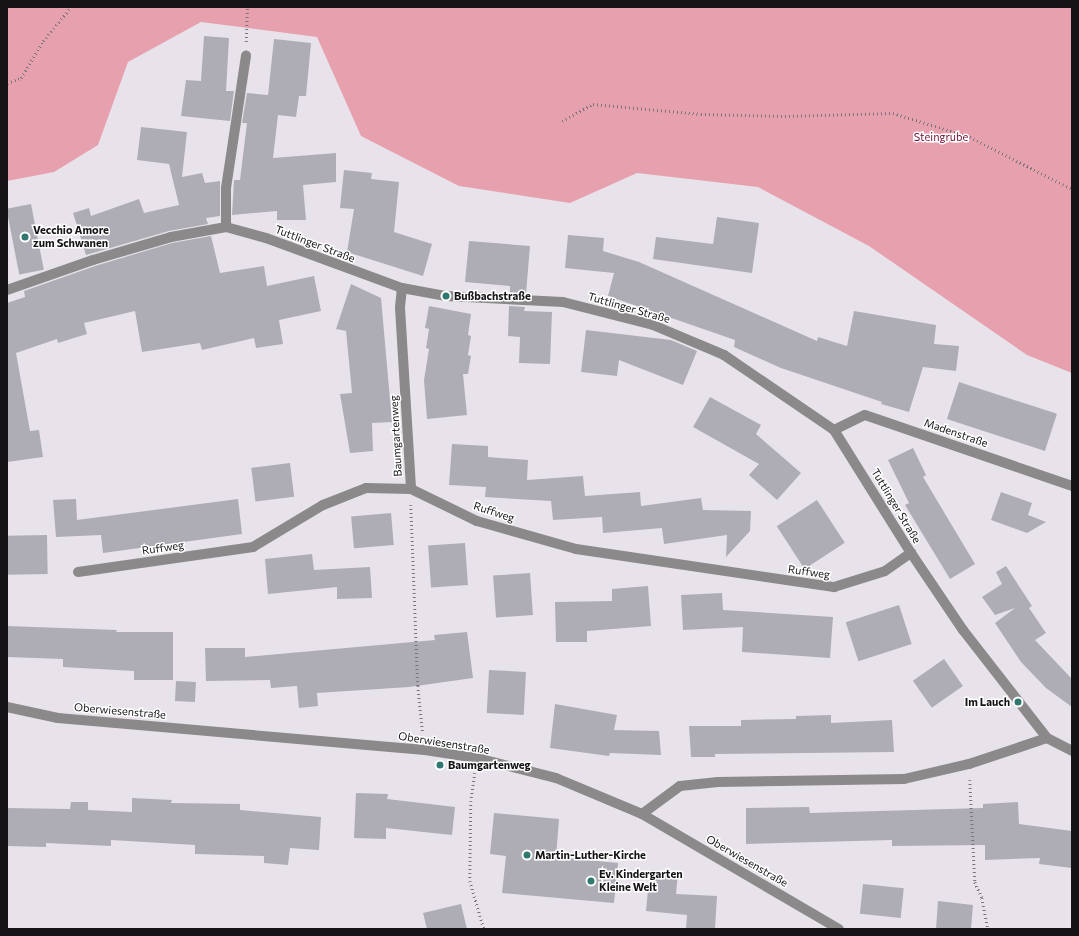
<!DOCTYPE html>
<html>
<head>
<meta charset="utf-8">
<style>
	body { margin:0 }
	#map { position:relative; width:1079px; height:936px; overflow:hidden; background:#e8e3ea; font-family:Commissioner,sans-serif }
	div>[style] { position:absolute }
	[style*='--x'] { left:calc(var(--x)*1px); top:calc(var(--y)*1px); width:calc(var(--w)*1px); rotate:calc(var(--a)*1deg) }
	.green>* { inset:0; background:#e7a0ad }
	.building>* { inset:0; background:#aeadb5; transform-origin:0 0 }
	.path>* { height:2.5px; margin-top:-1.25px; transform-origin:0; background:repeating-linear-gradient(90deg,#79757a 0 1px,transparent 0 4px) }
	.minor>* { height:10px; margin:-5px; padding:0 5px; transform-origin:5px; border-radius:5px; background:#8c898a }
	.dots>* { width:11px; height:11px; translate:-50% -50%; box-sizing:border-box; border:2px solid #fff; border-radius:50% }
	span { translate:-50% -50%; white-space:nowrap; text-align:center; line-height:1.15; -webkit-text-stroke:3px #fff; paint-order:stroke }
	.park-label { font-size:11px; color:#701030 }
	.poi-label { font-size:11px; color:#151316; font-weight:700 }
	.left { translate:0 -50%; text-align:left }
	.right { translate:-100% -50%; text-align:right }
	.street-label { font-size:11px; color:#151316 }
	.frame { position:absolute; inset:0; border:8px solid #151316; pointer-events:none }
</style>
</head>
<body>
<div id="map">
	<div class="green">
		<div style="clip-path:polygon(7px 7px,1072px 7px,1072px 373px,1027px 355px,869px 246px,758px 187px,637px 173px,570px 203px,459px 186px,361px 136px,317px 37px,201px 22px,128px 62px,98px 145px,54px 172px,7px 181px)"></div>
	</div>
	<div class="building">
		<div style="clip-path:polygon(204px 36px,229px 38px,226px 91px,234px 91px,230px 121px,181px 116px,186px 80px,201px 81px)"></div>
		<div style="clip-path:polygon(274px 39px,311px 43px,306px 96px,299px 96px,296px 117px,278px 115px,273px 158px,336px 153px,336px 182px,303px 185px,306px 220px,277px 220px,277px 211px,232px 215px,234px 180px,240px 180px,247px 123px,242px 123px,247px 93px,268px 95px)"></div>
		<div style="clip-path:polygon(141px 127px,187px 132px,182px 177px,202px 173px,205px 183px,220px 181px,220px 216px,206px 218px,208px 224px,169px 231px,86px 255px,73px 213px,89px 208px,91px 216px,139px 199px,144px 213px,179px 205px,169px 164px,137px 160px)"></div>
		<div style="clip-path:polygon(344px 170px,372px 173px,371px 179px,399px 182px,394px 232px,432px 244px,423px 276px,347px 252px,354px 209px,340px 208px)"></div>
		<div style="left:31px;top:204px;width:67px;height:25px;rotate:79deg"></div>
		<div style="clip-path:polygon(717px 217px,759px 223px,752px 273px,653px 259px,656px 237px,713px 244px)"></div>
		<div style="clip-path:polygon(568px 235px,604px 238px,603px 251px,639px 262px,817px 341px,818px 337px,847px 346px,854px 311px,936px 325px,934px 344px,959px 346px,956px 371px,923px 367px,909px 412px,881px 404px,882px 402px,781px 368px,734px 347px,735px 340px,608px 296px,614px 273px,565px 268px)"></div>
		<div style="clip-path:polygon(211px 236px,220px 273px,264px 266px,267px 286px,314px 276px,321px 311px,279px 320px,283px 344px,256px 348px,254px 338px,202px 350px,200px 343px,142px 352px,135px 311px,84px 323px,87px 334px,58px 343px,57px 339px,16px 353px,30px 431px,39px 430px,43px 457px,7px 462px,7px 303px,25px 297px,24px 291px,95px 266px,172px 243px)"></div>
		<div style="clip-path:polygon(469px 241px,530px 246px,526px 294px,510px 293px,510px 286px,465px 282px)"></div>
		<div style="clip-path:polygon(351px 284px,381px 298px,392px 422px,372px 423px,373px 451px,350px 453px,340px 394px,352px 393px,346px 331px,336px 329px)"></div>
		<div style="clip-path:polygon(429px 306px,471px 314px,468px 335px,471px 336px,468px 355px,471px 356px,468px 374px,463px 374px,467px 415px,427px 419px,424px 380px,429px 349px,426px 348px,429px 329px,425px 328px)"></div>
		<div style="clip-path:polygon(509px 306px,525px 307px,524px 311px,552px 312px,550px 364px,519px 363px,520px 337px,508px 336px)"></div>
		<div style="clip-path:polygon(586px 330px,671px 340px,697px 351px,683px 385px,619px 360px,617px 376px,581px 372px)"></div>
		<div style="left:959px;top:382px;width:103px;height:39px;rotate:18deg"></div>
		<div style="clip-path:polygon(710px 397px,761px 425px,756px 434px,801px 473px,777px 500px,749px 475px,759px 464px,693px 427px)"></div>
		<div style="clip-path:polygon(452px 444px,488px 446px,488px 457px,528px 460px,527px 480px,583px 476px,585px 496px,640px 492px,641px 506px,701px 498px,703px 510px,751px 511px,750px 531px,726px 557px,727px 535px,664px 544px,662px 528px,603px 533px,602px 517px,553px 520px,551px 501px,485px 497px,486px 487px,449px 485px)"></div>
		<div style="clip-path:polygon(913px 448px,926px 475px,923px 477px,975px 564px,950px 579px,905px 505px,909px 503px,888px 460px)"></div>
		<div style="left:290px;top:463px;width:34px;height:39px;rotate:83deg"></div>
		<div style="clip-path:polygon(1001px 492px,1032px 503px,1028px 515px,1046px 522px,1027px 533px,991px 520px)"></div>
		<div style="clip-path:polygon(76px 499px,77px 520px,238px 499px,242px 534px,103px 553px,101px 535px,56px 537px,53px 500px)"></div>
		<div style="left:817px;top:500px;width:51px;height:48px;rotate:57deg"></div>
		<div style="left:391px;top:513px;width:32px;height:40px;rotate:85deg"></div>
		<div style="left:47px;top:535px;width:39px;height:40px;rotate:89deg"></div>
		<div style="left:465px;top:543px;width:42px;height:37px;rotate:86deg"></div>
		<div style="clip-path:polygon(312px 554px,314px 570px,370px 567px,372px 598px,337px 599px,337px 587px,268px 594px,265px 559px)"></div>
		<div style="clip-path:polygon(1006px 566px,1032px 606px,1029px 608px,1046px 633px,1035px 640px,1072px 679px,1072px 707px,1046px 688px,1021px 662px,995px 623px,1015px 608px,995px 615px,982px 597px,1002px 584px,996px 572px)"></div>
		<div style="left:530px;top:573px;width:42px;height:37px;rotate:86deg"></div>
		<div style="clip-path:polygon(648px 586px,651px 626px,587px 631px,587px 642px,556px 642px,555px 602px,612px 601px,612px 589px)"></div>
		<div style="clip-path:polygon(722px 593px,723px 610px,833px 617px,830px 658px,742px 652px,743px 627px,683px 630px,681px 595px)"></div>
		<div style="left:899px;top:605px;width:41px;height:56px;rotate:72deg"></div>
		<div style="clip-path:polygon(7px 626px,117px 630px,116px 632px,173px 632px,173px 680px,134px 680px,134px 671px,63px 667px,63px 659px,7px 657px)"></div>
		<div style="clip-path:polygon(467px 632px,473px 678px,409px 687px,317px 693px,318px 706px,299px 708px,297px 686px,271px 688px,270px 680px,206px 681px,205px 648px,245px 648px,245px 657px,435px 640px,434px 635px)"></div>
		<div style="left:944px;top:659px;width:33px;height:38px;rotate:55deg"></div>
		<div style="left:489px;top:670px;width:37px;height:43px;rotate:3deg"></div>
		<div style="left:176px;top:681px;width:20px;height:20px;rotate:3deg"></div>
		<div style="clip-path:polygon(555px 704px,617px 715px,614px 730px,659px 731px,661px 755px,610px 753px,609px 756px,550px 748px)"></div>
		<div style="clip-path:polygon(831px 715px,831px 723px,892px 720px,894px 752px,715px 754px,715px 757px,691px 757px,689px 726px,741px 726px,741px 720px,796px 719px,796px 716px)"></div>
		<div style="clip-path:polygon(356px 793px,388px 794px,387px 799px,455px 807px,452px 835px,386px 828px,386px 839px,354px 838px)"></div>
		<div style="clip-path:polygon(132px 798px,172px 800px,171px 803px,240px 804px,240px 810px,321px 817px,319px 850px,290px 848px,288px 865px,264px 863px,264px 856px,195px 854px,195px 845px,111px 840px,111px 846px,46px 843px,46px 847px,7px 846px,7px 808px,70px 809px,71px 802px,88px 802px,88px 810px,132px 812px)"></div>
		<div style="clip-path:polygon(1018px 802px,1019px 824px,1072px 831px,1072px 868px,1039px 864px,1040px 858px,985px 860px,985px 845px,892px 846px,892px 840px,746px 844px,746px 808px,809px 807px,810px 813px,983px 808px,983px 804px)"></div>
		<div style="clip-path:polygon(494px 813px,559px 819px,556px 857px,618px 863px,614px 903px,502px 893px,506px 856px,490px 854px)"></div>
		<div style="clip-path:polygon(650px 870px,678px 873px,676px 894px,717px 896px,715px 929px,686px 929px,687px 915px,646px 911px)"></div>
		<div style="left:863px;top:884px;width:41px;height:30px;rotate:6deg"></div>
		<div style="clip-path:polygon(938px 901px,973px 905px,971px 929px,936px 929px)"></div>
		<div style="clip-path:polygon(461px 904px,467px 929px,427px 929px,423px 913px)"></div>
	</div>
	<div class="path">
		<div style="--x:246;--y:42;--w:35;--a:-88"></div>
		<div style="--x:7;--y:83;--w:15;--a:-20"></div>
		<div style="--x:21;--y:78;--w:43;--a:-59.3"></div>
		<div style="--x:43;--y:41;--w:44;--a:-50.5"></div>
		<div style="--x:562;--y:121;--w:35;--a:-29"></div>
		<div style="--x:593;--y:104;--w:108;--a:5.3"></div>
		<div style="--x:701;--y:114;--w:84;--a:1.4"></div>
		<div style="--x:785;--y:116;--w:108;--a:-1.6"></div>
		<div style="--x:893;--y:113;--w:81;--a:17.3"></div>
		<div style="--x:970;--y:137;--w:114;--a:27"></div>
		<div style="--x:411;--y:505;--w:181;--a:87.8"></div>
		<div style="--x:418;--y:686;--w:48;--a:84.1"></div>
		<div style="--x:475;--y:773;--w:28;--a:98"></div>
		<div style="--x:471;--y:801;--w:80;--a:90.7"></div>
		<div style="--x:470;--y:881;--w:50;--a:73.7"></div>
		<div style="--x:970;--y:780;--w:102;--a:87.2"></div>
		<div style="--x:975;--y:882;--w:17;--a:66"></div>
		<div style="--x:982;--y:898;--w:32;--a:79"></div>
	</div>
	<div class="minor">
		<div style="--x:226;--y:227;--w:39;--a:-90"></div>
		<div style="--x:226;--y:188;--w:134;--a:-81.4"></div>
		<div style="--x:402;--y:288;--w:20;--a:96"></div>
		<div style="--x:400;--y:308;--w:181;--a:86.5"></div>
		<div style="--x:7;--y:290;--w:91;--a:-19.2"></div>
		<div style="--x:93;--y:260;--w:81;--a:-16.4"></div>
		<div style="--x:171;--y:237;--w:56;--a:-10.3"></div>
		<div style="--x:226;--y:227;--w:41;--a:15.4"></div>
		<div style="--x:266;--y:238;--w:145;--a:20.2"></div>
		<div style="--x:402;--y:288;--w:45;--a:10.3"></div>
		<div style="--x:446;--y:296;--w:117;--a:2.9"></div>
		<div style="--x:563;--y:302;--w:93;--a:14.3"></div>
		<div style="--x:653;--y:325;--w:77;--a:22.9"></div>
		<div style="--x:724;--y:355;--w:133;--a:34.3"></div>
		<div style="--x:834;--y:430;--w:145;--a:58"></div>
		<div style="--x:911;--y:553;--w:93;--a:56"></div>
		<div style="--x:963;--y:630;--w:137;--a:52.1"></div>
		<div style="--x:1047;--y:738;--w:28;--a:27"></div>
		<div style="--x:834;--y:430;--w:34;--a:-26"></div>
		<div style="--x:865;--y:415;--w:219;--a:18.9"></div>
		<div style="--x:78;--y:572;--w:177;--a:-8.1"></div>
		<div style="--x:253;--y:547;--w:82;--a:-31"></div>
		<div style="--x:323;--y:505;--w:46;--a:-21.6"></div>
		<div style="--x:366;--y:488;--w:45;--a:1.3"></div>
		<div style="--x:411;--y:489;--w:73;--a:25.9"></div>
		<div style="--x:477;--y:521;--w:103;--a:15.8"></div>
		<div style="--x:576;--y:549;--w:261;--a:8.4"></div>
		<div style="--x:834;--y:587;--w:53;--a:-17.4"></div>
		<div style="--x:885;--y:571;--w:32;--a:-35"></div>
		<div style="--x:7;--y:707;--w:52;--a:12.2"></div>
		<div style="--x:58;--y:718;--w:368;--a:5"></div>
		<div style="--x:425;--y:750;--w:53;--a:8.7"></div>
		<div style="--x:477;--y:758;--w:81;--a:14.2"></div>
		<div style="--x:556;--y:778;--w:93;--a:22.7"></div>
		<div style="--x:642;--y:814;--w:228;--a:30.3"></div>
		<div style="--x:642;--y:814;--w:47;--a:-36.4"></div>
		<div style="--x:680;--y:786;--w:38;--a:-6"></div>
		<div style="--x:718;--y:782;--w:186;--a:-0.9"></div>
		<div style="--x:904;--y:779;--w:67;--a:-13"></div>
		<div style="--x:969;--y:764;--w:82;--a:-18.4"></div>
	</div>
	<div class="dots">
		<div style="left:25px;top:237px;background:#307770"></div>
		<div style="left:446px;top:296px;background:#307770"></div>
		<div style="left:1018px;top:702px;background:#307770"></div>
		<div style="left:440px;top:765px;background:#307770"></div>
		<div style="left:527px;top:855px;background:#307770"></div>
		<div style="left:591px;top:881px;background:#307770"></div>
	</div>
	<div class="park-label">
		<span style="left:941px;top:137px">Steingrube</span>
	</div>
	<div class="poi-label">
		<span class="left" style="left:33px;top:237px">Vecchio Amore<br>zum Schwanen</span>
		<span class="left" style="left:454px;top:296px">Bußbachstraße</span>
		<span class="right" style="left:1010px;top:702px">Im Lauch</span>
		<span class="left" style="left:448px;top:765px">Baumgartenweg</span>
		<span class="left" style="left:535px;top:855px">Martin-Luther-Kirche</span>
		<span class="left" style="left:599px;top:881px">Ev. Kindergarten<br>Kleine Welt</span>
	</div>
	<div class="street-label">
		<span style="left:315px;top:244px;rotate:21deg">Tuttlinger Straße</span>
		<span style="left:629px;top:308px;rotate:16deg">Tuttlinger Straße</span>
		<span style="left:956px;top:433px;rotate:19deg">Madenstraße</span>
		<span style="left:396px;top:436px;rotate:-93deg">Baumgartenweg</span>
		<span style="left:896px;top:506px;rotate:59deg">Tuttlinger Straße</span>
		<span style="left:494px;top:512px;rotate:18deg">Ruffweg</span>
		<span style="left:163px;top:548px;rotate:-8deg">Ruffweg</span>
		<span style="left:809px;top:572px;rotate:8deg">Ruffweg</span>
		<span style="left:120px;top:711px;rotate:5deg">Oberwiesenstraße</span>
		<span style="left:444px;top:743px;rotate:9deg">Oberwiesenstraße</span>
		<span style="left:747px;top:861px;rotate:30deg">Oberwiesenstraße</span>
	</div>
	<div class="frame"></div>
</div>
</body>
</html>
